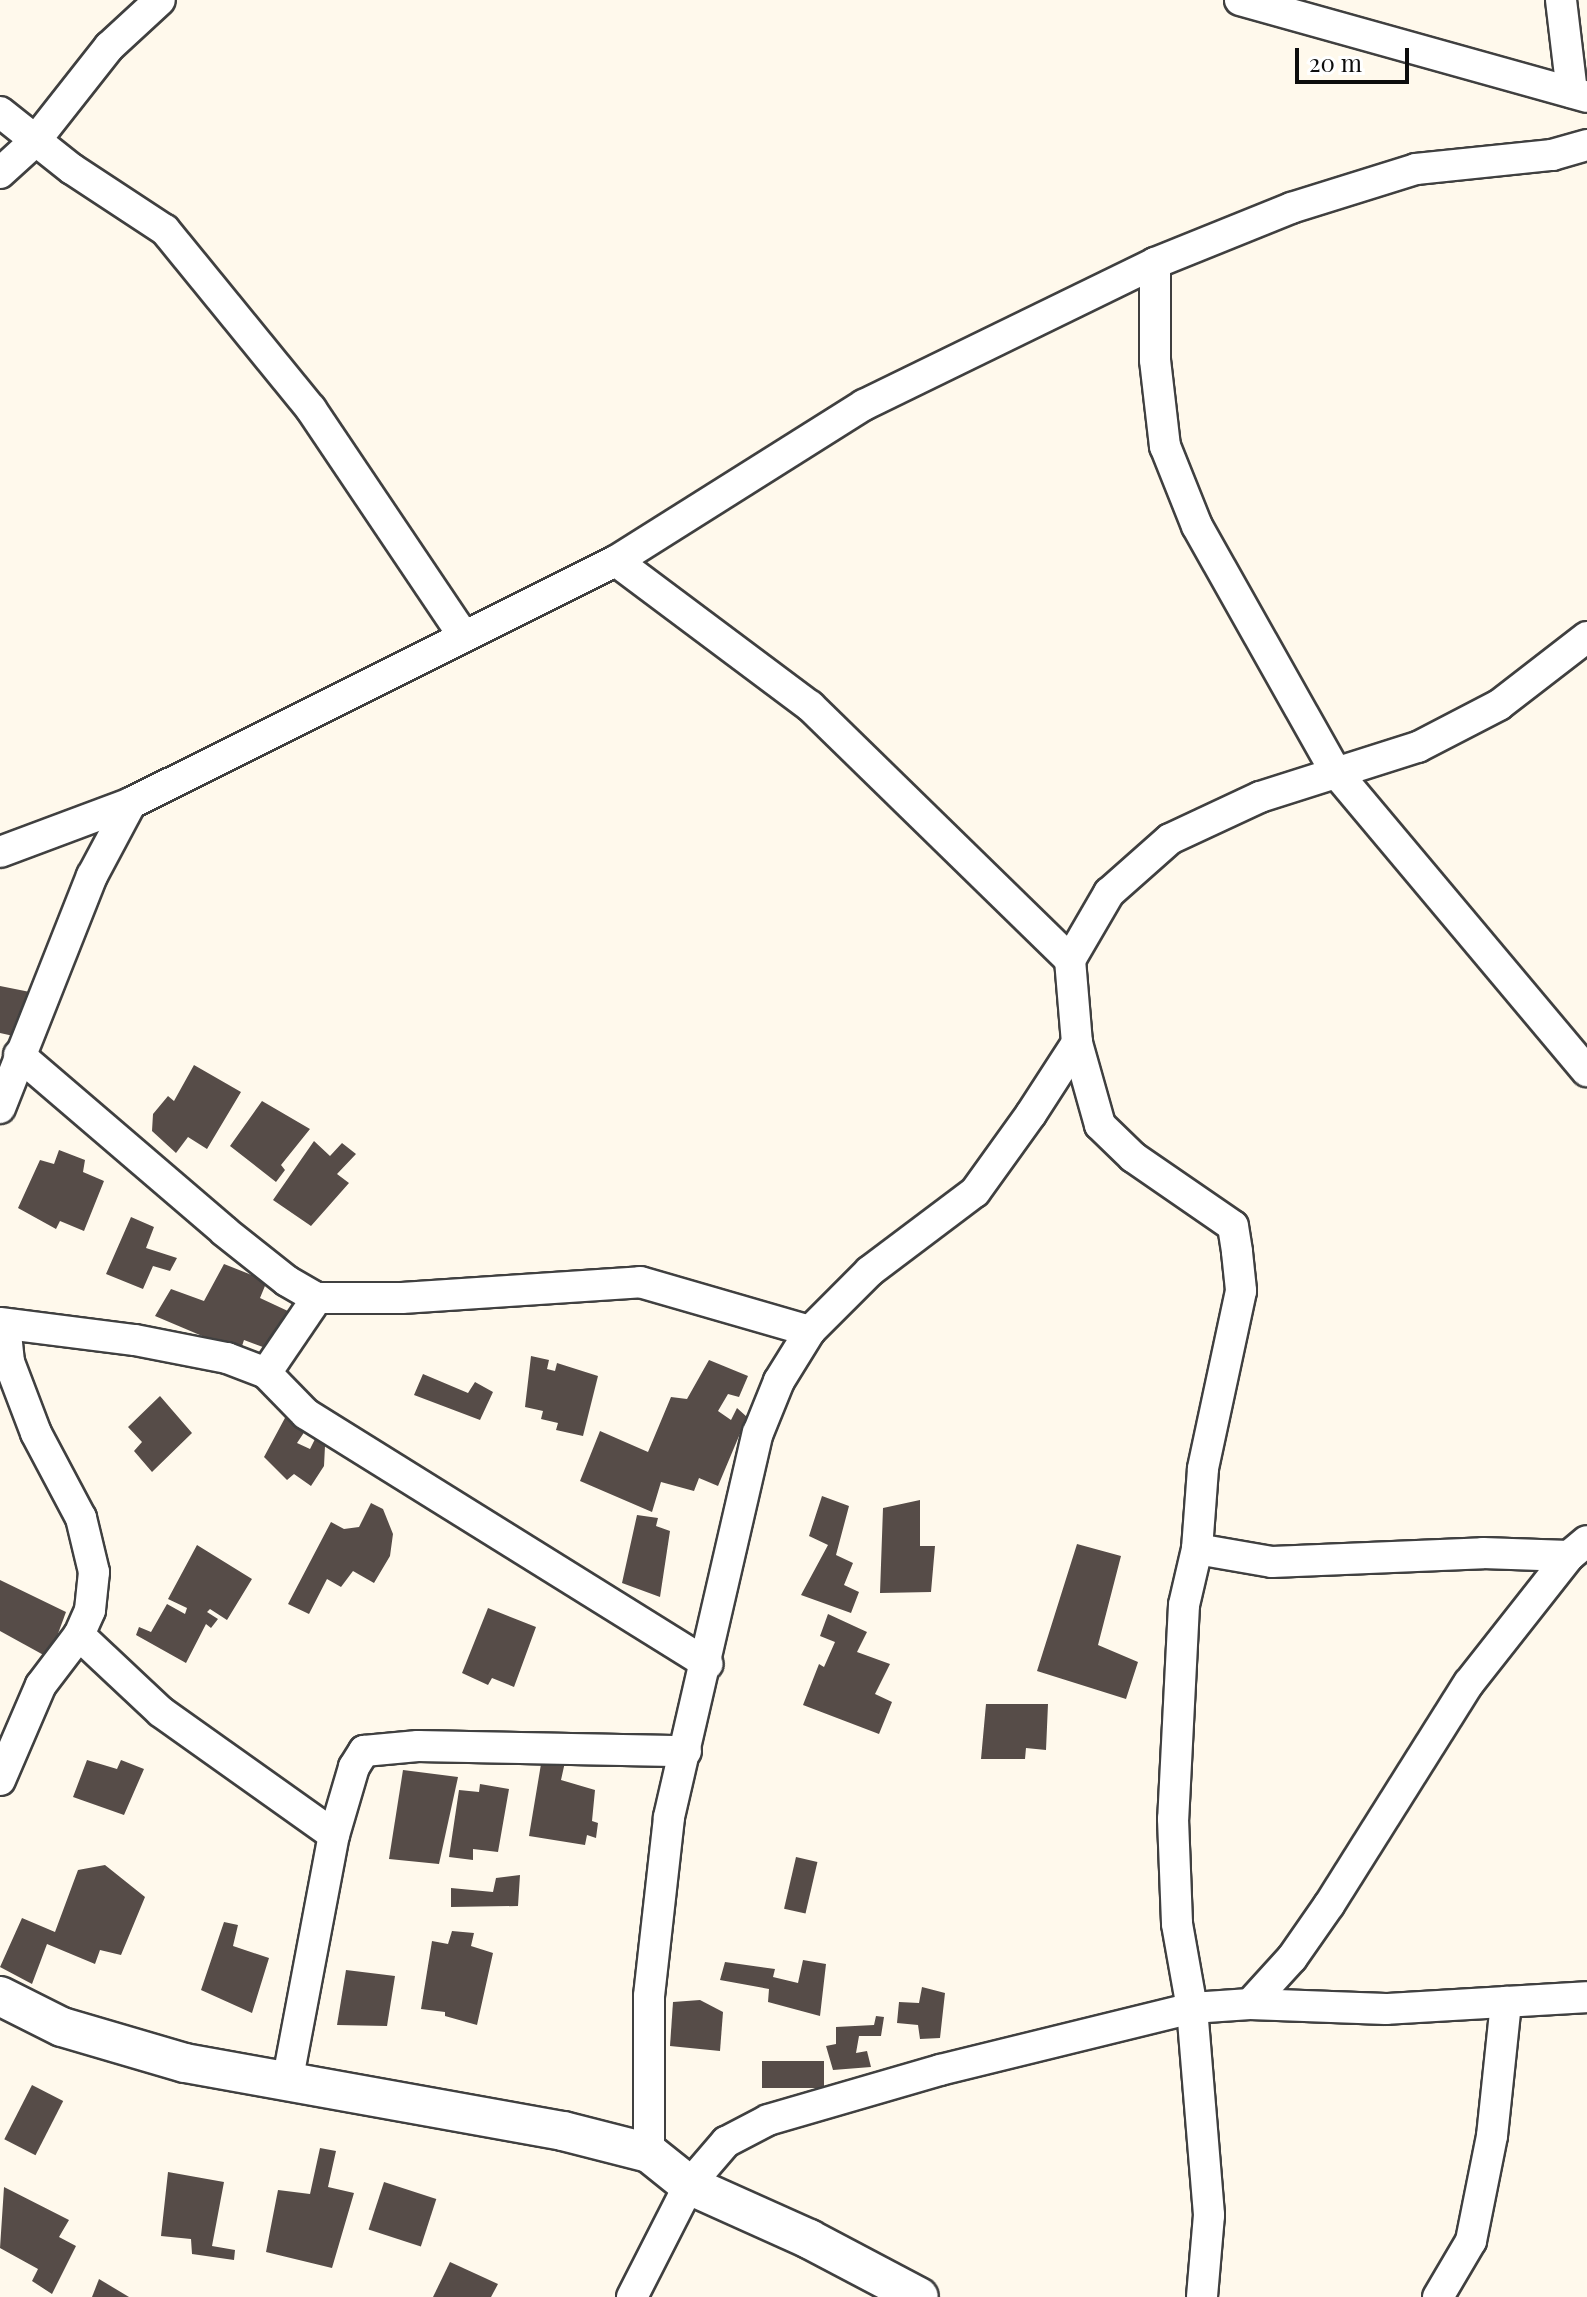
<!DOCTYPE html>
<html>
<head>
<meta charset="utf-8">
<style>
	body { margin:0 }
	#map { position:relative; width:1587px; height:2297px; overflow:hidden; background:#fff9ec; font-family:"Playfair Display",serif }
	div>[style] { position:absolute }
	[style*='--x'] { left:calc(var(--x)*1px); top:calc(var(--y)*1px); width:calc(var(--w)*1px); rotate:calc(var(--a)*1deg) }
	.building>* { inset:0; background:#564c48; transform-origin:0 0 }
	.roads { filter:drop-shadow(2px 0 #404040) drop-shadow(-2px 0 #404040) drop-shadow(0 2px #404040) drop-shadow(0 -2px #404040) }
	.minor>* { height:30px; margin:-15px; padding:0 15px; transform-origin:15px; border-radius:15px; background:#fff }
	.tertiary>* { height:38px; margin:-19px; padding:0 19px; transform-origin:19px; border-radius:19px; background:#fff }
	span { translate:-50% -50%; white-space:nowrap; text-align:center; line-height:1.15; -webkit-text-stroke:8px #fff; paint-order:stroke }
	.scale { position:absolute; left:1295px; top:48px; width:114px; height:36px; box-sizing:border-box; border:4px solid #0d0d0d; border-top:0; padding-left:10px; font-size:24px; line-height:28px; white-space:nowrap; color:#0d0d0d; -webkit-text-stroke:6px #fff; paint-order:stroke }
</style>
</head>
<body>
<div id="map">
	<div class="building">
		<div style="clip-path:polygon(0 986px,35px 993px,18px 1037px,0 1033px)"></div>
		<div style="clip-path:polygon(194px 1065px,241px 1092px,207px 1149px,188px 1137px,176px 1153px,152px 1131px,153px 1114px,168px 1096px,174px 1101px)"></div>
		<div style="clip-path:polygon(262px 1101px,310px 1129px,281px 1165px,285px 1170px,276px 1182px,230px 1146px)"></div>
		<div style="clip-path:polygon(314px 1141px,330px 1156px,342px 1143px,356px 1154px,337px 1174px,349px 1183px,311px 1226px,273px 1200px)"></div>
		<div style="clip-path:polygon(59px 1150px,85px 1160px,83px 1172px,104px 1181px,84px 1231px,60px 1221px,56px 1229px,18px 1208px,40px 1160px,54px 1164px)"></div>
		<div style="clip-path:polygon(131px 1217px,154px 1227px,146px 1248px,177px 1258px,170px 1271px,153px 1266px,143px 1289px,106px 1274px)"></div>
		<div style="clip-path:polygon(224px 1264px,267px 1281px,260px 1298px,290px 1312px,271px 1350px,244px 1340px,240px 1352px,155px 1316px,171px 1289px,204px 1301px)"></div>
		<div style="clip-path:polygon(531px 1356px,549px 1360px,547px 1369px,555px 1371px,557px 1363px,598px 1376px,583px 1436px,556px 1430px,558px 1423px,541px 1419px,543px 1411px,525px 1407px)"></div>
		<div style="clip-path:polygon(709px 1360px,748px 1376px,739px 1397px,728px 1394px,718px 1411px,731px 1420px,737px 1408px,747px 1417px,718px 1486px,699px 1478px,694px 1491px,661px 1482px,652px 1512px,580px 1481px,600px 1431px,648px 1452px,671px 1397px,687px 1399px)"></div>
		<div style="clip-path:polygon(423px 1374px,468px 1393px,475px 1382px,493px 1392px,480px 1420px,414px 1395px)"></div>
		<div style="clip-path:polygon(160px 1396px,192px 1433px,152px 1472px,134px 1451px,142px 1442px,128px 1427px)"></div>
		<div style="clip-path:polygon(286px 1416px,309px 1425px,297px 1443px,310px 1449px,315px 1439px,325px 1446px,324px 1466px,311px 1486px,294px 1474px,287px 1480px,264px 1457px)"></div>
		<div style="clip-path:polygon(822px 1496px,849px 1506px,836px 1555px,853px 1563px,844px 1585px,859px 1592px,851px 1613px,801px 1595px,828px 1545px,809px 1536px)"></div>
		<div style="clip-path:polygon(920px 1500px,920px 1546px,935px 1546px,931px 1592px,880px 1593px,883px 1508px)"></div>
		<div style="clip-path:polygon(371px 1503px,383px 1509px,393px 1534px,390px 1556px,374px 1583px,353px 1571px,341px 1587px,327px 1579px,309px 1614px,288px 1604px,331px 1522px,344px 1529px,359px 1527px)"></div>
		<div style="clip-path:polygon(637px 1515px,658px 1518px,656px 1526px,670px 1531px,660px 1597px,622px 1583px)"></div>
		<div style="clip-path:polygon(1077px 1544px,1121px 1556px,1098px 1645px,1138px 1662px,1126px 1699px,1037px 1671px)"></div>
		<div style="clip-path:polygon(197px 1545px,252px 1579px,227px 1620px,210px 1609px,207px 1612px,218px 1619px,211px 1628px,206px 1624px,186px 1663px,136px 1635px,139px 1627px,151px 1632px,167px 1604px,185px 1614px,187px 1608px,168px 1599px)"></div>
		<div style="clip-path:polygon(0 1580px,66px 1612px,49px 1658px,0 1631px)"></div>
		<div style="clip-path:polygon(488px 1608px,536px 1627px,514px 1687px,492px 1678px,488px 1685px,462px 1673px)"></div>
		<div style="clip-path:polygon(828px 1614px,867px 1632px,857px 1652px,890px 1664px,875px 1694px,892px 1702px,879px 1734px,803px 1705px,819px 1664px,824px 1667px,835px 1642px,820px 1636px)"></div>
		<div style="clip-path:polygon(986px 1704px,1048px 1704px,1046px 1750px,1026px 1748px,1025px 1759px,981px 1759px)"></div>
		<div style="clip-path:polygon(542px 1758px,565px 1762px,561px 1780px,595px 1790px,592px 1821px,598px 1823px,596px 1838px,587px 1835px,585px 1845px,529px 1836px)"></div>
		<div style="clip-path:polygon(87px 1760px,117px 1769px,121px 1760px,144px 1769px,124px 1815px,73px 1797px)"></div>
		<div style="clip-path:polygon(403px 1770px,458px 1777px,439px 1864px,389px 1859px)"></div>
		<div style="clip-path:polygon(480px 1784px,509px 1789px,498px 1852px,473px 1849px,473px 1860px,449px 1857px,459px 1790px,479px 1792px)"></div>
		<div style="left:796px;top:1857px;width:22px;height:53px;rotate:13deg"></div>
		<div style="clip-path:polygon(105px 1865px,145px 1897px,121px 1955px,100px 1950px,95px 1964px,47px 1944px,32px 1984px,0 1967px,22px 1918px,55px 1932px,78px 1870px)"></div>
		<div style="clip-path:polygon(520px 1875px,518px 1906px,451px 1907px,451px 1888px,493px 1892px,496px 1878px)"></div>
		<div style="clip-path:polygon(224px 1922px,238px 1925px,233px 1946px,269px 1958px,252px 2013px,201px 1990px)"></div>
		<div style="clip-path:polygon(452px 1931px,474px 1933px,471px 1946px,493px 1953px,477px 2025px,445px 2016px,445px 2012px,421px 2009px,432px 1941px,448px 1944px)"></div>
		<div style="clip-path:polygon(803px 1960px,826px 1964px,820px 2016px,768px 2002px,769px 1989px,720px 1980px,725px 1962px,775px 1969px,773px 1977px,798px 1983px)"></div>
		<div style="clip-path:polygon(346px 1970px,395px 1976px,387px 2026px,337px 2025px)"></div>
		<div style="clip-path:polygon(922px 1987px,945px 1993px,940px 2038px,920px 2039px,918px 2025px,897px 2023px,899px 2002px,919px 2003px)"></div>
		<div style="clip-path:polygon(700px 2000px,723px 2012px,720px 2051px,670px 2046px,673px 2002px)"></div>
		<div style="clip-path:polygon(876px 2016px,884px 2017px,881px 2036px,859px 2036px,856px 2053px,867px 2051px,871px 2067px,833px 2070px,826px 2046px,836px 2044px,836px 2027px,874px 2025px)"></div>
		<div style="left:824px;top:2061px;width:27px;height:62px;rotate:90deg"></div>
		<div style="left:32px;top:2085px;width:35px;height:61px;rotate:27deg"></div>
		<div style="clip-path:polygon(320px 2148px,336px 2151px,328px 2187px,354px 2193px,332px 2268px,266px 2252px,278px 2190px,310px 2194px)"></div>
		<div style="clip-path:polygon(168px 2172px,224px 2182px,212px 2246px,235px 2250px,234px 2260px,192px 2254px,191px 2239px,161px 2236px)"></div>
		<div style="left:384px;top:2182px;width:55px;height:50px;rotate:18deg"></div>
		<div style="clip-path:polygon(4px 2187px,69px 2220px,59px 2237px,76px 2246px,52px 2294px,32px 2281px,38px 2269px,0 2248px)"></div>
		<div style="clip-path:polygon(450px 2262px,498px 2284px,491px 2297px,433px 2297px)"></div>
		<div style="clip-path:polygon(99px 2279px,129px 2297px,92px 2297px)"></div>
	</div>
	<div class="roads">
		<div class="minor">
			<div style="--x:1240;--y:0;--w:360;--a:15.6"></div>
			<div style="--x:1561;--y:0;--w:93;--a:83.2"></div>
			<div style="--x:0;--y:112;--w:92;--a:38.4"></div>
			<div style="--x:72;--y:169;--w:111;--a:33.3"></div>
			<div style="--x:165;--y:230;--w:231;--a:50.8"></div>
			<div style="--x:311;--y:409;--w:272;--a:56.1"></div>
			<div style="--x:0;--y:173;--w:47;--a:-42.4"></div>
			<div style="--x:35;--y:141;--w:120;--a:-51.8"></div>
			<div style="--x:109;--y:47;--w:69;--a:-42.7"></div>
			<div style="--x:1155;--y:263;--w:97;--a:90"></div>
			<div style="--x:1155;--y:360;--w:87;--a:83.4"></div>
			<div style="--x:1165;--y:446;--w:86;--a:68.2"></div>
			<div style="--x:1197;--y:526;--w:281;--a:60.6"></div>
			<div style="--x:1335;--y:771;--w:392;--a:50"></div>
			<div style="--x:616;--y:561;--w:242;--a:36.8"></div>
			<div style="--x:810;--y:706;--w:363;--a:44.3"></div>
			<div style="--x:0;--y:852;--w:140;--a:-20.5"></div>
			<div style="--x:131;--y:803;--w:542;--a:-26.52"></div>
			<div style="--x:616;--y:561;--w:293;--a:-32.2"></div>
			<div style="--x:864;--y:405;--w:324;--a:-26"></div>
			<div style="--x:1155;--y:263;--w:147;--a:-22"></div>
			<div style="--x:1291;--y:208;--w:131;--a:-17.3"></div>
			<div style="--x:1416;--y:169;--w:137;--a:-5.9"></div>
			<div style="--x:1552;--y:155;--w:36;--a:-16"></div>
			<div style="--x:1077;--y:1043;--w:85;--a:74.3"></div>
			<div style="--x:1100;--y:1125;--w:46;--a:44.1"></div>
			<div style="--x:1133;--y:1157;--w:121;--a:34.6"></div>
			<div style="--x:1233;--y:1226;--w:26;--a:81"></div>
			<div style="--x:1237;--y:1252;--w:39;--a:84"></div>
			<div style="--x:1241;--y:1291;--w:182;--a:102.1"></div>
			<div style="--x:1203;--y:1469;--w:80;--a:94.3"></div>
			<div style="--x:1197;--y:1549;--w:57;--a:103.1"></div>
			<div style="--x:1184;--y:1605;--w:214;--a:92.9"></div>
			<div style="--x:1173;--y:1819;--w:105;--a:87.8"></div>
			<div style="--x:1177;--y:1924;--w:85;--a:79.9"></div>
			<div style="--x:1192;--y:2008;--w:208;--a:85.3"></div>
			<div style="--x:1209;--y:2215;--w:82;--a:94.9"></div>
			<div style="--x:19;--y:1055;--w:270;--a:40.6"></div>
			<div style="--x:224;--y:1231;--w:80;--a:38.4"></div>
			<div style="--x:287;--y:1281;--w:34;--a:30"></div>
			<div style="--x:317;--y:1298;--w:85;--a:0"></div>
			<div style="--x:402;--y:1298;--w:239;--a:-3.8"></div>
			<div style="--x:640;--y:1282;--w:177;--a:16.1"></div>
			<div style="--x:0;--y:1108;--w:250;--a:-68.4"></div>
			<div style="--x:92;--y:876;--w:83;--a:-61.9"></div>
			<div style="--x:0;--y:1323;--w:136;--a:7.2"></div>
			<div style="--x:135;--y:1340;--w:94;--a:11.1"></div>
			<div style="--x:227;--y:1358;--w:42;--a:21"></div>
			<div style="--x:266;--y:1373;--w:57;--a:45.7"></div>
			<div style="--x:306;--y:1414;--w:473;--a:31.9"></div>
			<div style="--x:266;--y:1373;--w:91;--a:-55.8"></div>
			<div style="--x:1197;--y:1549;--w:76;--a:9.8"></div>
			<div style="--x:1272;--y:1562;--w:211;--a:-2.4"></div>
			<div style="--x:1483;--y:1553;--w:86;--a:2"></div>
			<div style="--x:79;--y:1635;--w:112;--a:43.2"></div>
			<div style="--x:161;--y:1712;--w:212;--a:35.4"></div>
			<div style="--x:0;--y:1780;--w:103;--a:-66.7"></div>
			<div style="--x:41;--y:1685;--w:63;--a:-52.8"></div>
			<div style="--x:79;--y:1635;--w:27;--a:-66"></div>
			<div style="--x:90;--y:1610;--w:38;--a:-84"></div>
			<div style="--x:94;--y:1572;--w:56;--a:-103.5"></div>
			<div style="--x:81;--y:1518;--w:96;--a:-117.9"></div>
			<div style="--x:36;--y:1433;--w:76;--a:-110.8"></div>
			<div style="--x:9;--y:1362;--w:38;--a:-96"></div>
			<div style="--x:1250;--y:2004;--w:62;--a:-47.6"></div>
			<div style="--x:1292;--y:1958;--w:65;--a:-55.1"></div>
			<div style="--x:1329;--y:1905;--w:262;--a:-57.8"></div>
			<div style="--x:1469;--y:1683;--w:162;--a:-51.8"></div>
			<div style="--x:1569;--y:1556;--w:23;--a:-40"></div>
			<div style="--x:287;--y:2083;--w:252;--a:-79.3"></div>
			<div style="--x:334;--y:1835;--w:71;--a:-73.6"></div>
			<div style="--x:354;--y:1767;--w:19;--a:-58"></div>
			<div style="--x:364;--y:1751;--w:54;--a:-5.3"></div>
			<div style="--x:418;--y:1746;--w:268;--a:1.1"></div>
			<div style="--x:649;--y:2153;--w:157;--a:-90"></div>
			<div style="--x:649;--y:1996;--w:180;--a:-83.6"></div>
			<div style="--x:669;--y:1817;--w:394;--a:-77"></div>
			<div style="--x:758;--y:1433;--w:56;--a:-68"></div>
			<div style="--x:779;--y:1381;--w:59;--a:-58.2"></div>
			<div style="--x:810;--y:1331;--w:85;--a:-45"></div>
			<div style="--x:870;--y:1271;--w:131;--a:-37"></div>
			<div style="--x:975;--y:1192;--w:96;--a:-54.3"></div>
			<div style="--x:1031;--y:1114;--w:85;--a:-57.1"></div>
			<div style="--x:1077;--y:1043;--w:83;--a:-94.8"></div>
			<div style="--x:1070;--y:960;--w:78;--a:-59.8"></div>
			<div style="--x:1109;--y:893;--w:81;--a:-41.5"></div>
			<div style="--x:1170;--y:839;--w:99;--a:-25"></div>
			<div style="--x:1260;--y:797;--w:166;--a:-17.6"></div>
			<div style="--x:1418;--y:747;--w:91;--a:-27.4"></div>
			<div style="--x:1499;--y:705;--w:111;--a:-37.7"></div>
			<div style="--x:632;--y:2297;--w:126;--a:-63"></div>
			<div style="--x:689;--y:2185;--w:57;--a:-49.3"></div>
			<div style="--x:726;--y:2142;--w:47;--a:-27.6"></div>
			<div style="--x:768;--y:2120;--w:179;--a:-16.2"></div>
			<div style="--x:940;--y:2070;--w:260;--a:-13.8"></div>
			<div style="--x:1192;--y:2008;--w:58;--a:-3.9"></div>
			<div style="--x:1250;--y:2004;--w:136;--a:2.1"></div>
			<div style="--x:1386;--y:2009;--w:201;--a:-3.4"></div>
			<div style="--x:1438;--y:2297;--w:65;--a:-59.5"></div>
			<div style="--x:1471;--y:2241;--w:107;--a:-78.7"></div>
			<div style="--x:1492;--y:2136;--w:135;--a:-84"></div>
		</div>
		<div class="tertiary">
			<div style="--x:0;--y:1996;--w:69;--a:26.6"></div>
			<div style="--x:62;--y:2027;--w:128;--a:16.3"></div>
			<div style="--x:185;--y:2063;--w:384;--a:10.2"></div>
			<div style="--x:563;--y:2131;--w:89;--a:14.3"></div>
			<div style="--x:649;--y:2153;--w:51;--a:38.7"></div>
			<div style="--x:689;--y:2185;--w:132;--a:24.2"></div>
			<div style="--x:809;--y:2239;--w:124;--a:27.8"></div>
		</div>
	</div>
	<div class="scale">20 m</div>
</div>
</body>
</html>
